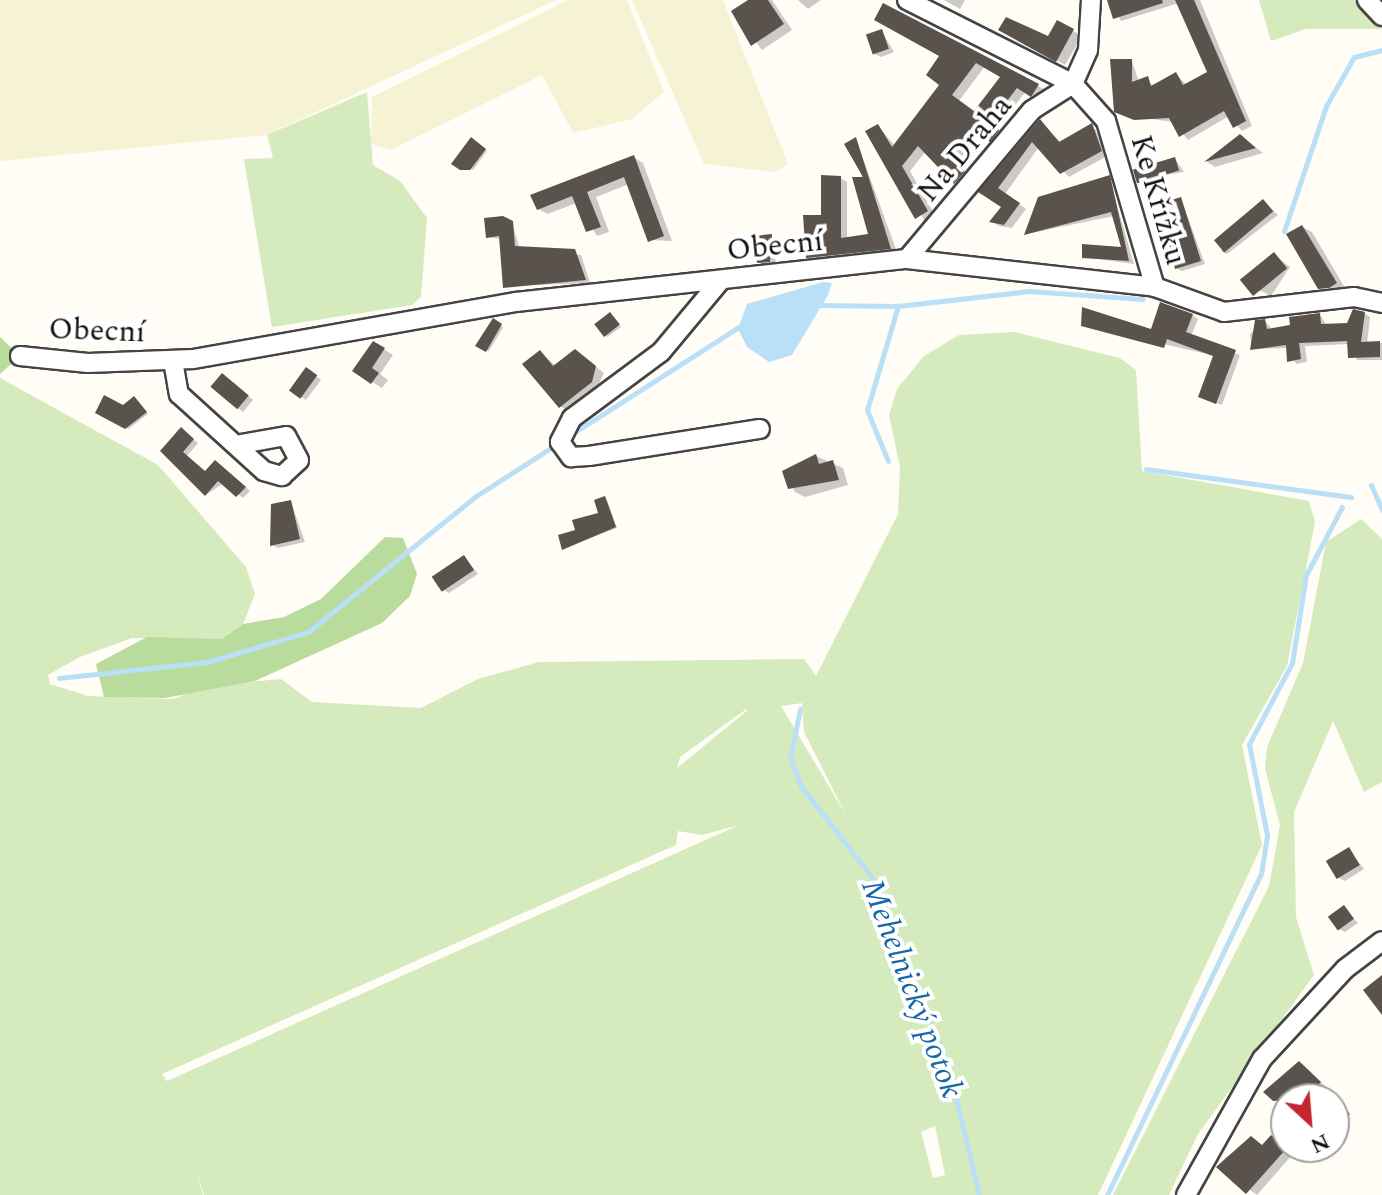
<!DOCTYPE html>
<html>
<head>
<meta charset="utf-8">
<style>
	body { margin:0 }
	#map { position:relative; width:1382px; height:1195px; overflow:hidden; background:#fffdf5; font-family:Spectral,serif }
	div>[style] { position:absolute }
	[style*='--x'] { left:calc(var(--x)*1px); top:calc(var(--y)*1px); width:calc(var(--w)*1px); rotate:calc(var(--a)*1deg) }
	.farmland>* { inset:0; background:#f6f3d4 }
	.green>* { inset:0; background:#d5ebbd }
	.forest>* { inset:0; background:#b9dc9c }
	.water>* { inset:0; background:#b9e0f7 }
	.shadow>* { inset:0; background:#0003; transform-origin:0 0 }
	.stream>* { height:5px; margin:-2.5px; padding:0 2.5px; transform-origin:2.5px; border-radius:2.5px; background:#b9e0f7 }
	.building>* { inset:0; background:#5a524d; transform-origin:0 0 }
	.roads { filter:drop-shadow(2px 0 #444) drop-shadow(-2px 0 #444) drop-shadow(0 2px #444) drop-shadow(0 -2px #444) }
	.minor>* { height:18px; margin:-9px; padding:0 9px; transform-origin:9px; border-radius:9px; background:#fff }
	span { translate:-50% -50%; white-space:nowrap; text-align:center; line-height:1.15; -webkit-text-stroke:8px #fff; paint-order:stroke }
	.street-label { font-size:30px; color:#111 }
	.water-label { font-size:32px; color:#1768a6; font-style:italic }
	.north { position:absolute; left:1270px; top:1083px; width:80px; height:80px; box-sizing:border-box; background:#fff; border:2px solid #a0a0a0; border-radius:50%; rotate:154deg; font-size:22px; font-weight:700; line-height:32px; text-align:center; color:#111 }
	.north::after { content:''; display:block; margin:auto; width:28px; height:36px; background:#c4262e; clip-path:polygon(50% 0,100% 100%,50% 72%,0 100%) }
</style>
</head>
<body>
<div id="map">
	<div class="farmland">
		<div style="clip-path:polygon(0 0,556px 0,267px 135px,0 161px)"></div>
		<div style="clip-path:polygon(568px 0,627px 0,664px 92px,632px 119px,573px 133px,542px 75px,391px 150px,371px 144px,372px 97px)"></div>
		<div style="clip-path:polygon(632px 0,723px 0,788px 164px,775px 172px,704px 164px)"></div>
	</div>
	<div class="green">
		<div style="clip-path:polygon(1259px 0,1382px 0,1382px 29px,1306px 29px,1271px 41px)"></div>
		<div style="clip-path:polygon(367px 92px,373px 165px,400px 181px,427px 218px,421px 297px,412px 305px,272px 327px,244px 159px,273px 158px,267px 135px)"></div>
		<div style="clip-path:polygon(evenodd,1014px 332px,1120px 358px,1136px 370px,1142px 471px,1309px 501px,1315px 522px,1287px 666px,1242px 745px,1262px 845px,1098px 1195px,204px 1195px,196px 1171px,203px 1195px,0 1195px,0 378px,158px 465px,246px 567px,255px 594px,243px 624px,222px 639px,132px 638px,80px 657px,48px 675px,50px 684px,88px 696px,173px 699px,207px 686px,281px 679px,312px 702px,421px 708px,478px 679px,539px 662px,804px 659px,816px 676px,898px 514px,900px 467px,889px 415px,897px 389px,924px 356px,959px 335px,1014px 332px,802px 703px,804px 732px,846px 815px,781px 706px,802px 703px,1014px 332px,745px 710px,748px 710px,677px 768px,680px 757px,745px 710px,1014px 332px,739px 825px,167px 1081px,162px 1074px,676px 845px,678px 831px,702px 835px,739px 825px,1014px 332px,935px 1126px,945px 1175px,933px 1178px,921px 1132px,935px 1126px)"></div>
		<div style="clip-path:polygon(1361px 519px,1382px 539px,1382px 782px,1364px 792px,1333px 721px,1294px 812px,1296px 917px,1314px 975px,1198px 1134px,1169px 1195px,1113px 1195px,1269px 886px,1280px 825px,1265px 769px,1267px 747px,1303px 663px,1326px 542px)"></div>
	</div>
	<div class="forest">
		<div style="clip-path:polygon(0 337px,20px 356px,0 374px)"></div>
		<div style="clip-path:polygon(385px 537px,403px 538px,417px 574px,410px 596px,382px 623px,255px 681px,165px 698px,104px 697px,96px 664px,147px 637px,222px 639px,243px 624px,284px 617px,321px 599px)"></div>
	</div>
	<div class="water">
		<div style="clip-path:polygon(823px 282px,832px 283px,828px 295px,792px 355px,769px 362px,747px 347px,738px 329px,747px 304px)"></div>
	</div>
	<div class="shadow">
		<div style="clip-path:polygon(752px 0,772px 0,792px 30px,762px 50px,734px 12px)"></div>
		<div style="clip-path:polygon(798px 0,821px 0,808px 9px)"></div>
		<div style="clip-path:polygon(944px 0,965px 0,960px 9px)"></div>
		<div style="clip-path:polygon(1109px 0,1200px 0,1252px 126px,1242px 131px,1229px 116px,1188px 140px,1173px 122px,1123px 115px,1132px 61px,1139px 82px,1156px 85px,1176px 74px,1187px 85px,1209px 73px,1179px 3px,1121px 21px)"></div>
		<div style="clip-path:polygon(evenodd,884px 6px,1046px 90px,1040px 100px,1026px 91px,997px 129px,1006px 136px,999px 145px,980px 132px,958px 163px,971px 177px,964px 187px,926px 151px,910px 171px,935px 215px,925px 222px,878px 126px,895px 146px,942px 84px,942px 56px,884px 6px,985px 66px,1003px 76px,975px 113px,959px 101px,985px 66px)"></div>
		<div style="clip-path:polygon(1058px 22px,1082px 36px,1065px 65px,1001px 29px,1049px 38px)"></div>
		<div style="clip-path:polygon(882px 32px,894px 52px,881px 57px,875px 54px)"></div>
		<div style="clip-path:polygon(1040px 122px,1062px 143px,1095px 129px,1109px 155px,1069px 177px,1039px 147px,1005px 194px,1026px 209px,1012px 228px,999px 226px,992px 222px,1004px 207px,981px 192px)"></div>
		<div style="clip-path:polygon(1240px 136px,1263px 153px,1215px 167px,1207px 162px)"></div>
		<div style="clip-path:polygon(856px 139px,897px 252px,814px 261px,808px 257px,840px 178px,847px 182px,847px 239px,870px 236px)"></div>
		<div style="clip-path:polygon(471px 140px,487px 151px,473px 170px,454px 163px)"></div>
		<div style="clip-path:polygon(633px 157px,643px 163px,672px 241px,650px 240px,629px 184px,596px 197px,609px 232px,597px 236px,576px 203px,548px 214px,538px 209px)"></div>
		<div style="clip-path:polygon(1175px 159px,1184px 172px,1143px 179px)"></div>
		<div style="clip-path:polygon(1109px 178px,1134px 264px,1084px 257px,1123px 249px,1114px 216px,1026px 234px)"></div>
		<div style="clip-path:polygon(1181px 199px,1205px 264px,1182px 271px,1176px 268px)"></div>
		<div style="clip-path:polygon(1263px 201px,1278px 215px,1227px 254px,1221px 251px)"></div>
		<div style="clip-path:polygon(512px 223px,520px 249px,581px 255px,590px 283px,505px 286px,501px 239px,488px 237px)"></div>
		<div style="clip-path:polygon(1302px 227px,1312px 232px,1345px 288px,1320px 288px)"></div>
		<div style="clip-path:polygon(772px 236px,776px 264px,764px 266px,759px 262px)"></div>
		<div style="clip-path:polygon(1274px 255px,1290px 267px,1271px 296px,1246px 283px)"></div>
		<div style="clip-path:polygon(1364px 313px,1370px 317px,1367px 344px,1382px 343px,1382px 360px,1357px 360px,1349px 344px,1305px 346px,1307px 362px,1296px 364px,1288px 348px,1252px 349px,1250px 334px,1265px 321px,1273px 330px,1320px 315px,1327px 326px,1348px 325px)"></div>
		<div style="clip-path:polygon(1192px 315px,1198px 319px,1191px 336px,1240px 355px,1222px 405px,1206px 400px,1215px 356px,1083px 325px,1152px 332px)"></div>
		<div style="clip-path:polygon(613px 316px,621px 327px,607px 337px,605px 335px)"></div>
		<div style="left:493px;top:321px;width:12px;height:28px;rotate:31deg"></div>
		<div style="clip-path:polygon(374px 343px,393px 355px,380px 374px,388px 380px,382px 388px,355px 371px)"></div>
		<div style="clip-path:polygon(576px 351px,604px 373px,591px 401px,570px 412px,560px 406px,540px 352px,556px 366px)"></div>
		<div style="clip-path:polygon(312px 373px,321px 380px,306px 400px,291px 390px)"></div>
		<div style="clip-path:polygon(229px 379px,253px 400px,243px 412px,213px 387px)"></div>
		<div style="clip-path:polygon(139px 403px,148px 414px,128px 429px,97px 413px)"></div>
		<div style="clip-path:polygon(186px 433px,198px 443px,187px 456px,206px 473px,221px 465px,250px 491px,243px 498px,224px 483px,207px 494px,163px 451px)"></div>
		<div style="clip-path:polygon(816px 456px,843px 468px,848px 485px,805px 497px,795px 492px,785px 472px)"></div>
		<div style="clip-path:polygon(607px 500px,617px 528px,564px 548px,600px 514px)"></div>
		<div style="clip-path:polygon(291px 502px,305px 542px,278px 548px,272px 545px)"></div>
		<div style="clip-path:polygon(464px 557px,478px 574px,449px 593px,443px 590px)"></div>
		<div style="clip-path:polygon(1349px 850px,1364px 869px,1345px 881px,1339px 878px)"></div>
		<div style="clip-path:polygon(1344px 908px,1358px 923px,1345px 932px,1339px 929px)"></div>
		<div style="clip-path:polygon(1304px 1066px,1325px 1086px,1313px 1099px,1286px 1099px,1286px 1108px,1266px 1092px)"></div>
		<div style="clip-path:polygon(1279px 1142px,1292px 1155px,1257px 1195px,1218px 1167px,1226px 1157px)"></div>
	</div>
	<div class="stream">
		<div style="--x:1284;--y:231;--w:132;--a:-71.4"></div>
		<div style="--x:1326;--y:106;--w:56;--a:-60.3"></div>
		<div style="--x:1354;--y:57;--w:29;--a:-14"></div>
		<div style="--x:818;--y:305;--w:80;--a:0.7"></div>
		<div style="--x:572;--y:434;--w:202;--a:-32.7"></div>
		<div style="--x:888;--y:461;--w:55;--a:-112.4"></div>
		<div style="--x:867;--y:410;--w:109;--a:-73.4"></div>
		<div style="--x:898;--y:306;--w:132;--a:-6.5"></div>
		<div style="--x:1029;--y:291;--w:114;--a:4"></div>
		<div style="--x:1146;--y:469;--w:207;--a:7.8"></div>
		<div style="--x:1371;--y:485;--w:27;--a:66"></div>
		<div style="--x:59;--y:678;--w:149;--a:-6.2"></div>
		<div style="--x:207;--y:662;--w:105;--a:-16.5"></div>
		<div style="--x:308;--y:632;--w:216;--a:-39"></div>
		<div style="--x:476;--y:496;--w:96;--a:-32.7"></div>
		<div style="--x:800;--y:709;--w:50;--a:101.5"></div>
		<div style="--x:790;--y:758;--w:30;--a:69"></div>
		<div style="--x:801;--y:786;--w:119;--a:52.2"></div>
		<div style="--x:874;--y:880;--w:203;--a:68.4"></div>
		<div style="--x:949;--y:1069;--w:130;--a:76.6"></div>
		<div style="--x:1107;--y:1195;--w:356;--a:-64.4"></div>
		<div style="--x:1261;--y:874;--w:39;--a:-81"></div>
		<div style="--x:1267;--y:835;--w:93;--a:-101.2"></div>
		<div style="--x:1249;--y:744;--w:92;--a:-62"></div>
		<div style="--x:1292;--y:663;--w:89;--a:-81"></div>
		<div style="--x:1306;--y:575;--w:77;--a:-62.1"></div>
	</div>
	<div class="building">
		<div style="clip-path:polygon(748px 0,768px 0,784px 24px,751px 46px,731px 11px)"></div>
		<div style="clip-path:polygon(1107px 0,1162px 0,1163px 3px,1113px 19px)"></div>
		<div style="clip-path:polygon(1175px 0,1194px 0,1246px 121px,1233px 128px,1224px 111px,1179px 137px,1169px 118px,1134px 120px,1114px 112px,1110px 59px,1132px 59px,1132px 82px,1148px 76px,1151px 86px,1176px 72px,1183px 85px,1207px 72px)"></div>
		<div style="clip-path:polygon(evenodd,883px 3px,1039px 84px,1031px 97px,1017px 88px,990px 123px,999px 130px,990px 142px,972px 127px,951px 158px,964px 172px,954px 184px,918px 146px,902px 166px,928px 211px,915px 219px,865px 131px,878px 124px,892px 147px,939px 85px,926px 75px,939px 56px,874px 20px,883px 3px,976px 63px,1000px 77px,974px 111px,952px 95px,976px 63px)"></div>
		<div style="clip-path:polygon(1006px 17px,1048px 36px,1057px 20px,1074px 29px,1056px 62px,998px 30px)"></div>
		<div style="left:882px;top:29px;width:21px;height:17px;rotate:71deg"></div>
		<div style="clip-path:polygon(1040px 119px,1059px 142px,1092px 123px,1102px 151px,1060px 174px,1032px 142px,998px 188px,1020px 203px,1004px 225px,989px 222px,1001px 207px,978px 192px)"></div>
		<div style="clip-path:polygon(1240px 134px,1256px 148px,1204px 162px)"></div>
		<div style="clip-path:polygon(471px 137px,486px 149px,470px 170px,460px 170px,451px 164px)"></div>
		<div style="clip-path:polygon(856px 137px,891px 249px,806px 258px,803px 215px,821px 215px,821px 175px,841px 176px,841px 238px,868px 234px,852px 177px,863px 177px,844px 144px)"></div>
		<div style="clip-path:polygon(634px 155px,664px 236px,648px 242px,624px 177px,587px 192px,601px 227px,586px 232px,572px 196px,537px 210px,530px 195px)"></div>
		<div style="left:1175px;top:157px;width:14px;height:44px;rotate:73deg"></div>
		<div style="clip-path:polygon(1110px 175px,1129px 261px,1082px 258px,1082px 244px,1121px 247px,1111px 212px,1024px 235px,1038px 197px)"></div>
		<div style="clip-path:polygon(1181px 197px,1201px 261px,1175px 269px,1162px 217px,1169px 216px,1165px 202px)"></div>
		<div style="left:1263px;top:199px;width:16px;height:64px;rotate:50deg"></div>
		<div style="clip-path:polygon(503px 216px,513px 221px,515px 246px,575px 249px,586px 280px,503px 288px,499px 236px,486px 238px,484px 218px)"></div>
		<div style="clip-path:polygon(1302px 225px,1337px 283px,1329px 288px,1318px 289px,1286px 234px)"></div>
		<div style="clip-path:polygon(772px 234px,770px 262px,757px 263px,754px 236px)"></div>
		<div style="left:1274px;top:252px;width:21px;height:44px;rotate:51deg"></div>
		<div style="clip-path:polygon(1160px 302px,1193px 314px,1186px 332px,1236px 350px,1216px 404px,1198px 397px,1213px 356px,1167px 339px,1164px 348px,1081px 326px,1082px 307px,1151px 329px)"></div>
		<div style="clip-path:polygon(1353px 309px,1365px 312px,1361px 342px,1380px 341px,1380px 357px,1348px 358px,1347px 341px,1299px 343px,1301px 359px,1287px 362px,1286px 345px,1250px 350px,1255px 320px,1265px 319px,1267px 329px,1290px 325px,1289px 317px,1320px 313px,1321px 324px,1347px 323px)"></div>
		<div style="left:610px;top:312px;width:16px;height:20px;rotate:52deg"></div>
		<div style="clip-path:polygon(493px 318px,502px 324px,486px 352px,475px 346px)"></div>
		<div style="clip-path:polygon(373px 341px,385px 348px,372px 368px,379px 373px,371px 384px,352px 371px)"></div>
		<div style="clip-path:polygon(575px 349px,596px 366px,592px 382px,559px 408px,522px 364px,540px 350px,553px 366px)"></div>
		<div style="left:306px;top:367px;width:14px;height:29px;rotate:36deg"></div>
		<div style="left:222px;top:373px;width:35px;height:18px;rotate:40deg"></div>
		<div style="clip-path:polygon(104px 395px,123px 405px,134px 396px,147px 412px,125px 429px,95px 413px)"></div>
		<div style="clip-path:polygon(181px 427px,194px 439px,183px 452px,205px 471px,215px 460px,246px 487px,236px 497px,218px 481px,205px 496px,160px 451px)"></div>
		<div style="clip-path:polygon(816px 454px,819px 464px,833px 460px,839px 480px,788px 489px,782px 471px)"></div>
		<div style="clip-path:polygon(605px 496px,616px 527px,562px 550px,558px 535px,575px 530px,572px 520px,598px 513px,594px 500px)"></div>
		<div style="clip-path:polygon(291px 500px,300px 539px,270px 546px,271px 504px)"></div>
		<div style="left:464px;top:555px;width:18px;height:39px;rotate:56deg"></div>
		<div style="left:1349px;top:847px;width:21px;height:27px;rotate:59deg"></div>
		<div style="left:1344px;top:905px;width:17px;height:20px;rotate:54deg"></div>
		<div style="clip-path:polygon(1382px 975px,1382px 1015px,1363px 990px)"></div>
		<div style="clip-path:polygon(1299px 1061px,1321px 1082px,1305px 1099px,1273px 1101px,1263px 1092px)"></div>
		<div style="clip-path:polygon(1342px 1106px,1350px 1114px,1334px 1129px,1334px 1113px)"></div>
		<div style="clip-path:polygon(1271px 1135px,1286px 1149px,1246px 1194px,1216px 1167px,1251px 1136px,1262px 1145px)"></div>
	</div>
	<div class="roads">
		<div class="minor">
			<div style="--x:907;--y:0;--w:186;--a:26.8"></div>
			<div style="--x:1073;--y:84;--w:50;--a:48.3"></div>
			<div style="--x:1106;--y:121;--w:173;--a:73.6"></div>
			<div style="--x:1367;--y:0;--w:22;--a:47"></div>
			<div style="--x:1073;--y:84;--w:37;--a:-66"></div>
			<div style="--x:1088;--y:50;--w:50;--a:-86.6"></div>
			<div style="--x:907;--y:259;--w:194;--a:-50"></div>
			<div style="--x:1032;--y:110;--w:49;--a:-32.4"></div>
			<div style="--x:721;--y:280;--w:94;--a:129.8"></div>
			<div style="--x:661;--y:352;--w:111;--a:143.4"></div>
			<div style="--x:572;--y:418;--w:27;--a:117"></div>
			<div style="--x:560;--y:442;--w:19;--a:54"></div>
			<div style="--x:571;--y:457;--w:18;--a:-3"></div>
			<div style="--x:589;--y:456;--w:173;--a:-9"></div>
			<div style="--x:20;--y:356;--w:68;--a:5.9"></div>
			<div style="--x:88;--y:363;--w:105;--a:-2.2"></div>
			<div style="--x:193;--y:359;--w:328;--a:-10"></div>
			<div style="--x:516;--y:302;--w:393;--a:-6.3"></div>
			<div style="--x:907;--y:259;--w:250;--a:6.4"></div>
			<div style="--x:1155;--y:287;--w:73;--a:19.9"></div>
			<div style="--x:1224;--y:312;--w:131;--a:-6.6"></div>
			<div style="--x:1354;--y:297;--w:29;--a:12"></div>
			<div style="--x:173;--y:361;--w:34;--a:80"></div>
			<div style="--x:179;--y:394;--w:115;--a:42.2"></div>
			<div style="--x:264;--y:471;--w:19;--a:16"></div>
			<div style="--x:282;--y:476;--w:23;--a:-43"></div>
			<div style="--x:299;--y:460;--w:27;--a:-118"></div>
			<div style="--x:286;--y:436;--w:46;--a:169.9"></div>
			<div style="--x:1186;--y:1195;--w:156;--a:-60.8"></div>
			<div style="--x:1262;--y:1059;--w:122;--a:-47.3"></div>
			<div style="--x:1345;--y:969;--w:46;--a:-37.1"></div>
		</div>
	</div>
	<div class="street-label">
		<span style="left:965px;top:149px;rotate:-50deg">Na Draha</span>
		<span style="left:1158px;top:200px;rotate:74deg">Ke Křížku</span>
		<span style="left:775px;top:246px;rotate:-6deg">Obecní</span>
		<span style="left:97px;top:331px;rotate:2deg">Obecní</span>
	</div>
	<div class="water-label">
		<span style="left:911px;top:989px;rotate:69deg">Mehelnický potok</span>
	</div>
	<div class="north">N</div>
</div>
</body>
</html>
